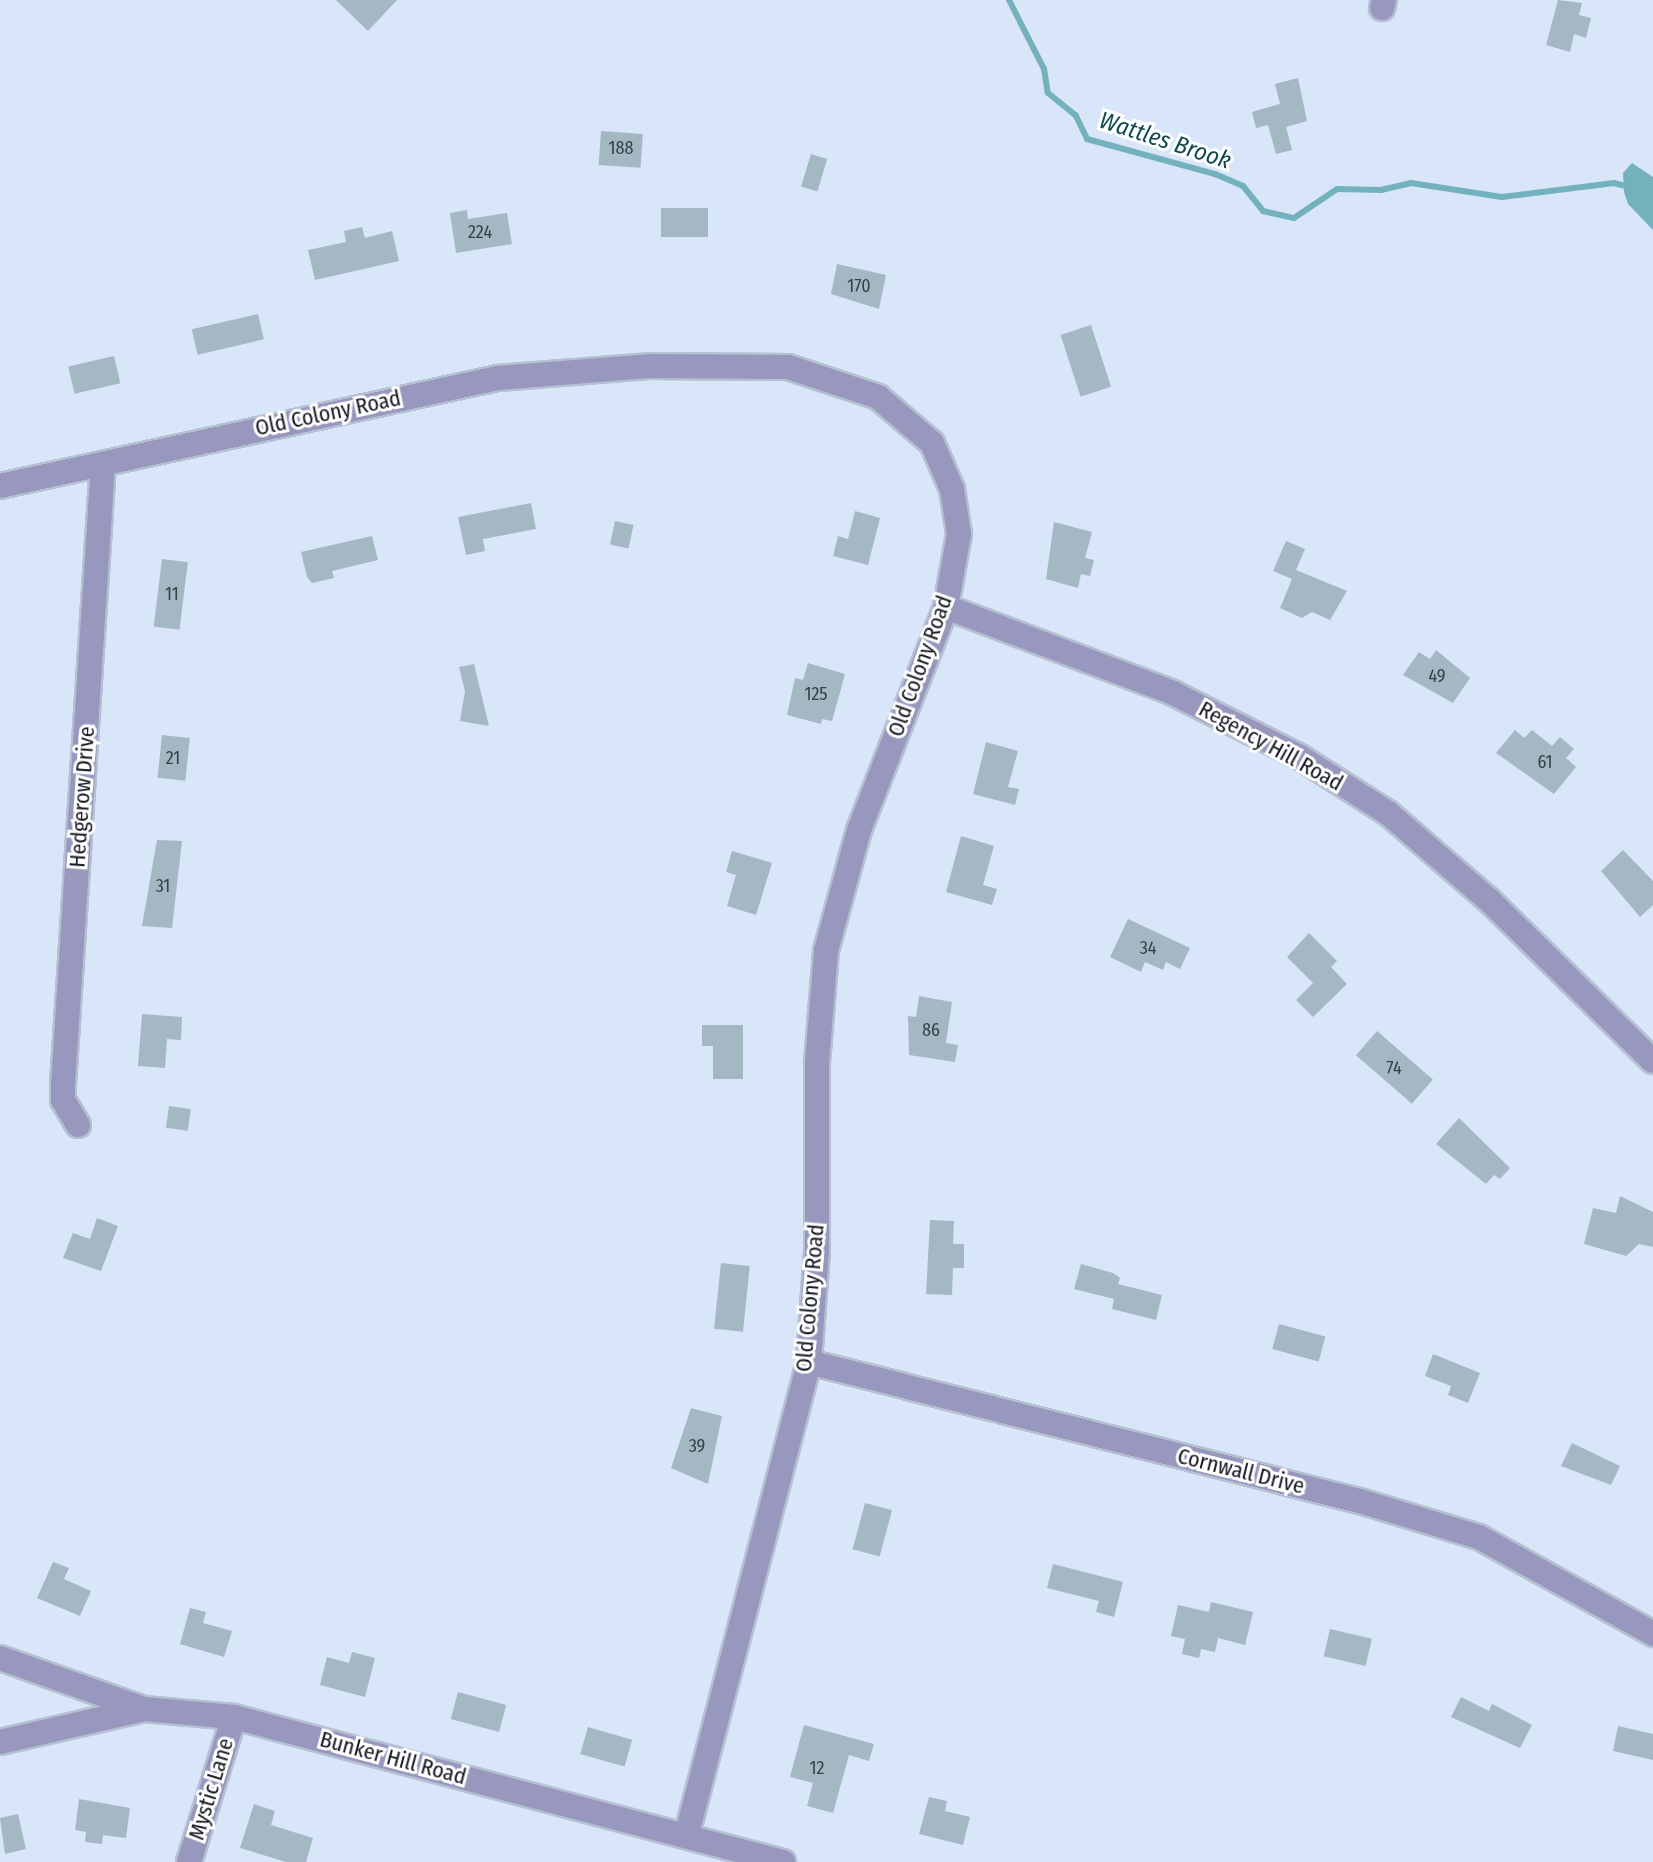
<!DOCTYPE html>
<html>
<head>
<meta charset="utf-8">
<style>
	body { margin:0 }
	#map { position:relative; width:1653px; height:1862px; overflow:hidden; background:#d9e5f8; font-family:"Fira Sans Condensed",sans-serif }
	div>[style] { position:absolute }
	[style*='--x'] { left:calc(var(--x)*1px); top:calc(var(--y)*1px); width:calc(var(--w)*1px); rotate:calc(var(--a)*1deg) }
	.water>* { inset:0; background:#73b2bc }
	.stream>* { height:6px; margin:-3px; padding:0 3px; transform-origin:3px; border-radius:3px; background:#73b2bc }
	.building>* { inset:0; background:#a4b8c4; transform-origin:0 0 }
	.roads { filter:drop-shadow(2px 0 #b5c0d1) drop-shadow(-2px 0 #b5c0d1) drop-shadow(0 2px #b5c0d1) drop-shadow(0 -2px #b5c0d1) }
	.minor>* { height:24px; margin:-12px; padding:0 12px; transform-origin:12px; border-radius:12px; background:#9898bf }
	span { translate:-50% -50%; white-space:nowrap; text-align:center; line-height:1.15; -webkit-text-stroke:6px #fff; paint-order:stroke }
	.number-label { font-size:18px; color:#373f48 }
	.number-label span { -webkit-text-stroke-width:0 }
	.street-label { font-size:22px; color:#13171e }
	.water-label { font-size:24px; color:#104951; font-style:italic }
</style>
</head>
<body>
<div id="map">
	<div class="water">
		<div style="clip-path:polygon(1632px 163px,1653px 177px,1653px 230px,1628px 204px,1624px 192px,1623px 173px)"></div>
	</div>
	<div class="stream">
		<div style="--x:1009;--y:0;--w:77;--a:63.1"></div>
		<div style="--x:1044;--y:69;--w:24;--a:81"></div>
		<div style="--x:1048;--y:93;--w:36;--a:39"></div>
		<div style="--x:1076;--y:116;--w:25;--a:64"></div>
		<div style="--x:1087;--y:139;--w:133;--a:15.3"></div>
		<div style="--x:1215;--y:174;--w:30;--a:23"></div>
		<div style="--x:1243;--y:186;--w:32;--a:51"></div>
		<div style="--x:1263;--y:211;--w:32;--a:13"></div>
		<div style="--x:1294;--y:218;--w:52;--a:-34"></div>
		<div style="--x:1337;--y:189;--w:44;--a:1.3"></div>
		<div style="--x:1381;--y:190;--w:31;--a:-13"></div>
		<div style="--x:1411;--y:183;--w:92;--a:8.7"></div>
		<div style="--x:1502;--y:197;--w:113;--a:-7.1"></div>
		<div style="--x:1614;--y:183;--w:16;--a:15"></div>
	</div>
	<div class="building">
		<div style="clip-path:polygon(336px 0,397px 0,368px 31px)"></div>
		<div style="clip-path:polygon(1558px 0,1582px 3px,1579px 15px,1591px 18px,1586px 38px,1574px 34px,1570px 52px,1546px 45px)"></div>
		<div style="clip-path:polygon(1298px 78px,1307px 121px,1286px 127px,1292px 150px,1276px 154px,1268px 125px,1256px 128px,1252px 112px,1280px 104px,1275px 84px)"></div>
		<div style="left:601px;top:131px;width:42px;height:34px;rotate:4deg"></div>
		<div style="left:811px;top:154px;width:17px;height:34px;rotate:17deg"></div>
		<div style="left:661px;top:208px;width:47px;height:29px"></div>
		<div style="clip-path:polygon(467px 210px,468px 219px,507px 213px,512px 244px,456px 253px,450px 213px)"></div>
		<div style="clip-path:polygon(362px 227px,365px 238px,392px 231px,399px 261px,315px 280px,308px 250px,346px 242px,344px 231px)"></div>
		<div style="clip-path:polygon(837px 264px,886px 275px,879px 309px,831px 294px)"></div>
		<div style="left:258px;top:314px;width:26px;height:68px;rotate:77deg"></div>
		<div style="left:1091px;top:325px;width:65px;height:32px;rotate:72deg"></div>
		<div style="left:114px;top:356px;width:28px;height:47px;rotate:77deg"></div>
		<div style="clip-path:polygon(531px 503px,536px 529px,483px 539px,485px 551px,466px 555px,458px 517px)"></div>
		<div style="clip-path:polygon(855px 511px,880px 518px,868px 565px,833px 556px,838px 536px,848px 539px)"></div>
		<div style="left:615px;top:521px;width:19px;height:24px;rotate:12deg"></div>
		<div style="clip-path:polygon(1054px 522px,1092px 532px,1085px 558px,1094px 560px,1090px 576px,1081px 574px,1078px 588px,1046px 579px)"></div>
		<div style="clip-path:polygon(372px 536px,378px 560px,332px 571px,334px 578px,312px 583px,307px 577px,301px 552px)"></div>
		<div style="clip-path:polygon(1286px 541px,1305px 549px,1296px 570px,1347px 591px,1330px 620px,1312px 612px,1302px 618px,1280px 608px,1292px 579px,1273px 571px)"></div>
		<div style="left:162px;top:559px;width:26px;height:68px;rotate:7deg"></div>
		<div style="clip-path:polygon(1436px 650px,1470px 678px,1453px 703px,1403px 675px,1419px 652px,1430px 659px)"></div>
		<div style="clip-path:polygon(808px 663px,845px 674px,832px 721px,822px 719px,821px 724px,787px 715px,795px 678px,803px 680px)"></div>
		<div style="clip-path:polygon(474px 664px,489px 726px,460px 721px,465px 691px,459px 667px)"></div>
		<div style="clip-path:polygon(1515px 730px,1524px 738px,1532px 730px,1552px 746px,1560px 737px,1574px 749px,1566px 758px,1576px 767px,1554px 794px,1496px 753px)"></div>
		<div style="left:162px;top:735px;width:28px;height:43px;rotate:6deg"></div>
		<div style="clip-path:polygon(986px 742px,1018px 751px,1008px 787px,1019px 789px,1015px 805px,973px 794px)"></div>
		<div style="clip-path:polygon(961px 836px,994px 846px,983px 885px,997px 889px,992px 905px,946px 892px)"></div>
		<div style="clip-path:polygon(157px 840px,182px 841px,172px 928px,142px 926px)"></div>
		<div style="clip-path:polygon(1623px 850px,1653px 881px,1653px 905px,1640px 917px,1601px 871px)"></div>
		<div style="clip-path:polygon(732px 851px,772px 863px,756px 915px,727px 906px,736px 875px,726px 872px)"></div>
		<div style="clip-path:polygon(1128px 919px,1190px 948px,1180px 969px,1166px 962px,1163px 970px,1145px 962px,1141px 972px,1110px 957px)"></div>
		<div style="clip-path:polygon(1309px 933px,1337px 961px,1331px 967px,1347px 984px,1313px 1017px,1296px 1000px,1313px 983px,1287px 957px)"></div>
		<div style="clip-path:polygon(919px 996px,952px 1002px,946px 1043px,958px 1045px,955px 1062px,909px 1055px,908px 1016px,916px 1017px)"></div>
		<div style="clip-path:polygon(142px 1014px,182px 1017px,181px 1040px,167px 1039px,165px 1068px,138px 1066px)"></div>
		<div style="clip-path:polygon(702px 1025px,743px 1025px,743px 1079px,713px 1079px,713px 1046px,702px 1046px)"></div>
		<div style="left:1377px;top:1031px;width:74px;height:32px;rotate:41deg"></div>
		<div style="left:169px;top:1106px;width:22px;height:22px;rotate:8deg"></div>
		<div style="clip-path:polygon(1459px 1118px,1510px 1168px,1500px 1179px,1494px 1175px,1486px 1184px,1436px 1144px)"></div>
		<div style="clip-path:polygon(1620px 1196px,1653px 1212px,1653px 1247px,1639px 1244px,1626px 1256px,1584px 1244px,1593px 1208px,1616px 1213px)"></div>
		<div style="clip-path:polygon(97px 1218px,118px 1226px,101px 1271px,63px 1258px,73px 1233px,90px 1239px)"></div>
		<div style="clip-path:polygon(930px 1220px,954px 1221px,953px 1244px,964px 1244px,964px 1268px,953px 1268px,952px 1295px,926px 1294px)"></div>
		<div style="left:721px;top:1263px;width:29px;height:66px;rotate:6deg"></div>
		<div style="clip-path:polygon(1081px 1264px,1113px 1273px,1120px 1278px,1118px 1284px,1162px 1295px,1156px 1320px,1112px 1309px,1114px 1299px,1074px 1289px)"></div>
		<div style="left:1279px;top:1324px;width:48px;height:26px;rotate:15deg"></div>
		<div style="clip-path:polygon(1433px 1354px,1480px 1373px,1468px 1403px,1448px 1395px,1451px 1386px,1425px 1376px)"></div>
		<div style="clip-path:polygon(691px 1408px,722px 1416px,708px 1484px,671px 1468px)"></div>
		<div style="clip-path:polygon(1572px 1443px,1620px 1466px,1611px 1485px,1561px 1466px)"></div>
		<div style="left:865px;top:1503px;width:28px;height:48px;rotate:15deg"></div>
		<div style="clip-path:polygon(53px 1562px,69px 1568px,64px 1579px,91px 1591px,80px 1616px,37px 1598px)"></div>
		<div style="clip-path:polygon(1053px 1564px,1123px 1582px,1114px 1617px,1096px 1612px,1099px 1601px,1047px 1588px)"></div>
		<div style="clip-path:polygon(1211px 1602px,1253px 1612px,1245px 1645px,1218px 1638px,1215px 1652px,1201px 1649px,1199px 1658px,1182px 1654px,1185px 1639px,1171px 1636px,1178px 1605px,1209px 1612px)"></div>
		<div style="clip-path:polygon(190px 1608px,206px 1612px,203px 1623px,232px 1631px,224px 1657px,180px 1644px)"></div>
		<div style="left:1330px;top:1629px;width:43px;height:28px;rotate:13deg"></div>
		<div style="clip-path:polygon(352px 1652px,375px 1658px,365px 1697px,320px 1685px,327px 1657px,349px 1663px)"></div>
		<div style="left:458px;top:1692px;width:50px;height:28px;rotate:15deg"></div>
		<div style="clip-path:polygon(1461px 1697px,1489px 1711px,1492px 1704px,1532px 1725px,1520px 1748px,1451px 1717px)"></div>
		<div style="clip-path:polygon(804px 1725px,874px 1744px,869px 1761px,849px 1755px,833px 1813px,807px 1806px,813px 1783px,790px 1777px)"></div>
		<div style="clip-path:polygon(1618px 1726px,1653px 1734px,1653px 1760px,1613px 1751px)"></div>
		<div style="left:588px;top:1727px;width:46px;height:28px;rotate:16deg"></div>
		<div style="clip-path:polygon(929px 1797px,947px 1801px,945px 1811px,970px 1817px,963px 1845px,919px 1834px)"></div>
		<div style="clip-path:polygon(79px 1799px,130px 1808px,126px 1838px,103px 1835px,102px 1844px,85px 1842px,86px 1832px,75px 1830px)"></div>
		<div style="clip-path:polygon(254px 1804px,275px 1811px,271px 1825px,313px 1838px,306px 1862px,286px 1862px,240px 1848px)"></div>
		<div style="clip-path:polygon(18px 1814px,26px 1849px,5px 1854px,0 1818px)"></div>
	</div>
	<div class="roads">
		<div class="minor">
			<div style="--x:1382;--y:8;--w:8;--a:-76"></div>
			<div style="--x:0;--y:486;--w:510;--a:-12.24"></div>
			<div style="--x:498;--y:378;--w:151;--a:-4.5"></div>
			<div style="--x:649;--y:366;--w:139;--a:0.4"></div>
			<div style="--x:788;--y:367;--w:95;--a:18.4"></div>
			<div style="--x:878;--y:397;--w:71;--a:40.4"></div>
			<div style="--x:932;--y:443;--w:50;--a:66.5"></div>
			<div style="--x:952;--y:489;--w:46;--a:81.2"></div>
			<div style="--x:959;--y:534;--w:74;--a:100.1"></div>
			<div style="--x:946;--y:607;--w:239;--a:111.3"></div>
			<div style="--x:859;--y:830;--w:125;--a:105.3"></div>
			<div style="--x:826;--y:951;--w:113;--a:94.6"></div>
			<div style="--x:817;--y:1064;--w:188;--a:90"></div>
			<div style="--x:817;--y:1252;--w:110;--a:94.2"></div>
			<div style="--x:809;--y:1362;--w:488;--a:104.5"></div>
			<div style="--x:946;--y:607;--w:243;--a:20.7"></div>
			<div style="--x:1173;--y:693;--w:142;--a:26.7"></div>
			<div style="--x:1300;--y:757;--w:104;--a:32.5"></div>
			<div style="--x:1388;--y:813;--w:135;--a:40.8"></div>
			<div style="--x:1490;--y:901;--w:228;--a:44.5"></div>
			<div style="--x:78;--y:1125;--w:29;--a:-121"></div>
			<div style="--x:63;--y:1100;--w:16;--a:-90"></div>
			<div style="--x:63;--y:1084;--w:621;--a:-86.31"></div>
			<div style="--x:809;--y:1362;--w:571;--a:14.18"></div>
			<div style="--x:1363;--y:1502;--w:121;--a:16.8"></div>
			<div style="--x:1479;--y:1537;--w:199;--a:29.1"></div>
			<div style="--x:0;--y:1658;--w:153;--a:19.5"></div>
			<div style="--x:0;--y:1742;--w:148;--a:-12.9"></div>
			<div style="--x:144;--y:1709;--w:90;--a:5.1"></div>
			<div style="--x:234;--y:1717;--w:568;--a:14.79"></div>
			<div style="--x:189;--y:1862;--w:152;--a:-72.8"></div>
		</div>
	</div>
	<div class="number-label">
		<span style="left:621px;top:148px">188</span>
		<span style="left:480px;top:232px">224</span>
		<span style="left:859px;top:286px">170</span>
		<span style="left:172px;top:594px">11</span>
		<span style="left:1437px;top:676px">49</span>
		<span style="left:816px;top:694px">125</span>
		<span style="left:173px;top:758px">21</span>
		<span style="left:1545px;top:762px">61</span>
		<span style="left:163px;top:886px">31</span>
		<span style="left:1148px;top:948px">34</span>
		<span style="left:931px;top:1030px">86</span>
		<span style="left:1394px;top:1068px">74</span>
		<span style="left:697px;top:1446px">39</span>
		<span style="left:817px;top:1768px">12</span>
	</div>
	<div class="street-label">
		<span style="left:328px;top:413px;rotate:-12deg">Old Colony Road</span>
		<span style="left:920px;top:666px;rotate:-70deg">Old Colony Road</span>
		<span style="left:1271px;top:746px;rotate:29deg">Regency Hill Road</span>
		<span style="left:82px;top:797px;rotate:-86deg">Hedgerow Drive</span>
		<span style="left:810px;top:1298px;rotate:-85deg">Old Colony Road</span>
		<span style="left:1241px;top:1471px;rotate:14deg">Cornwall Drive</span>
		<span style="left:393px;top:1758px;rotate:15deg">Bunker Hill Road</span>
		<span style="left:211px;top:1789px;rotate:-73deg">Mystic Lane</span>
	</div>
	<div class="water-label">
		<span style="left:1165px;top:141px;rotate:18deg">Wattles Brook</span>
	</div>
</div>
</body>
</html>
